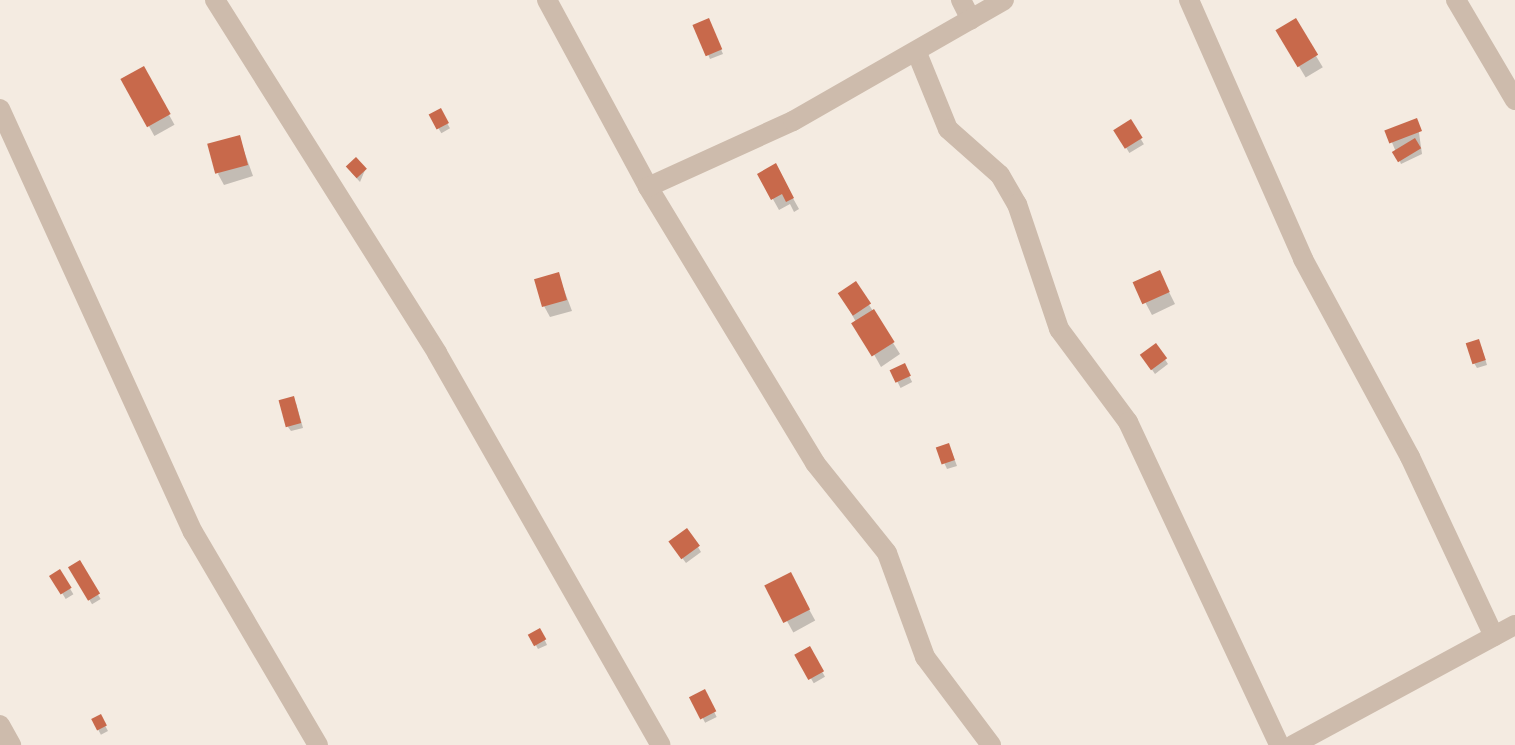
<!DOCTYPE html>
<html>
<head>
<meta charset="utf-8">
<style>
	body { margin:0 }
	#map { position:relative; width:1515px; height:745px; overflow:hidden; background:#f4ebe1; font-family:"Roboto Condensed",sans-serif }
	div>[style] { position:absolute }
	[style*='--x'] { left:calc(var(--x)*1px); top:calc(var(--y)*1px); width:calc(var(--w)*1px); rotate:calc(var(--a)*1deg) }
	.shadow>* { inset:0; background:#0003; transform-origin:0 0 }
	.building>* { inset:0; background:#c8694b; transform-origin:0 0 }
	.minor>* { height:20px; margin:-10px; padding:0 10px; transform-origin:10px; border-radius:10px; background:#cdbbac }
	span { translate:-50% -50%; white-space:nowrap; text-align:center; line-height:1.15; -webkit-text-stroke:7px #fbf5ee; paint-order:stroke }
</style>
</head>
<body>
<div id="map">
	<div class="shadow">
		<div style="left:1295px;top:21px;width:54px;height:20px;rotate:59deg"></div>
		<div style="clip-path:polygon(711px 26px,723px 54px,710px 59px,696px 27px)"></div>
		<div style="left:143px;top:68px;width:65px;height:23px;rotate:61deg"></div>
		<div style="left:440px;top:111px;width:20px;height:10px;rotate:60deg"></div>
		<div style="left:1130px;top:121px;width:27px;height:17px;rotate:59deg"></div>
		<div style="clip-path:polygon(1418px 126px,1422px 154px,1401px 164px,1388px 133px)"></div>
		<div style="clip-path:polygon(239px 137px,253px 176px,224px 185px,218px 174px)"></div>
		<div style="clip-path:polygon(775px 166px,799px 209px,794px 212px,790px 204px,779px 210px,759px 174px)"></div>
		<div style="clip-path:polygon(365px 170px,360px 182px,351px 172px)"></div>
		<div style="clip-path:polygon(558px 274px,572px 311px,550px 317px,544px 306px)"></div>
		<div style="clip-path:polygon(856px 284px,900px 354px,881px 367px,841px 295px)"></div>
		<div style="clip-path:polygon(1165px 284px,1175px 304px,1152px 315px,1136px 285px)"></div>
		<div style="clip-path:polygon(1156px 346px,1168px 364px,1155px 374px,1146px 361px)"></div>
		<div style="clip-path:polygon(1481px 346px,1487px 365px,1477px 368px,1474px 363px)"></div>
		<div style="left:904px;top:366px;width:18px;height:13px;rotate:63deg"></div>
		<div style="clip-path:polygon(296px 403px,303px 428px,291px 431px,288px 427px)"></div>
		<div style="clip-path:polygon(938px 449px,951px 450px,957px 466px,947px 469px)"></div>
		<div style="clip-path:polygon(674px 547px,698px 547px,701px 552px,686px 563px)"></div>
		<div style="left:79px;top:563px;width:42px;height:10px;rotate:59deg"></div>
		<div style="left:60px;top:572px;width:26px;height:9px;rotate:59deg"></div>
		<div style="left:790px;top:575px;width:52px;height:25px;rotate:61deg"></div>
		<div style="clip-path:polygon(540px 630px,547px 645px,538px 649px,530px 635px)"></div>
		<div style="left:809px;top:649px;width:32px;height:13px;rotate:60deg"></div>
		<div style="left:704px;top:692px;width:28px;height:13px;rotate:63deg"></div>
		<div style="left:100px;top:716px;width:17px;height:8px;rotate:62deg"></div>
	</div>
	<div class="building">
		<div style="left:709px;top:18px;width:34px;height:18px;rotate:67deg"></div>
		<div style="left:1296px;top:18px;width:43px;height:24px;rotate:59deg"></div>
		<div style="left:144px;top:66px;width:55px;height:27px;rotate:61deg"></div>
		<div style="left:441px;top:108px;width:17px;height:14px;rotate:62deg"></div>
		<div style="left:1417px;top:118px;width:14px;height:35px;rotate:69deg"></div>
		<div style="left:1131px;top:119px;width:22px;height:21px;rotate:58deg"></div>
		<div style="left:240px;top:135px;width:31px;height:34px;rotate:75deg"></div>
		<div style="left:1415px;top:138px;width:12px;height:27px;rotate:59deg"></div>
		<div style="left:356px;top:157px;width:16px;height:14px;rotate:47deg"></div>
		<div style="clip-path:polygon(776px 163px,794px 198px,786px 202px,782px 194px,771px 200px,757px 174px)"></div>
		<div style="left:1160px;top:270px;width:24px;height:30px;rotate:66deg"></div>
		<div style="left:559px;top:272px;width:29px;height:26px;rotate:74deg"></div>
		<div style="left:856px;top:281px;width:27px;height:22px;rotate:56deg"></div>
		<div style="left:874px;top:309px;width:39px;height:27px;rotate:58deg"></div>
		<div style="left:1479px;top:339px;width:22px;height:14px;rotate:72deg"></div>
		<div style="left:1156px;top:343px;width:19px;height:20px;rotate:54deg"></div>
		<div style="left:905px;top:363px;width:14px;height:17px;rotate:65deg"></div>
		<div style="left:294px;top:396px;width:28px;height:16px;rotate:75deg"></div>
		<div style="left:949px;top:443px;width:18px;height:14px;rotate:71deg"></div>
		<div style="left:687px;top:528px;width:22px;height:23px;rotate:54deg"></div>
		<div style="left:80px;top:560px;width:39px;height:14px;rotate:59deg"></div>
		<div style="left:60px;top:569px;width:22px;height:13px;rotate:58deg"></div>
		<div style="left:791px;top:572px;width:42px;height:30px;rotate:63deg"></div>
		<div style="left:540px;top:628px;width:13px;height:14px;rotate:61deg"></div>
		<div style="left:810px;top:646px;width:29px;height:18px;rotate:61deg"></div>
		<div style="left:705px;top:689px;width:25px;height:18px;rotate:63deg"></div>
		<div style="left:101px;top:714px;width:13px;height:11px;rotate:63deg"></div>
	</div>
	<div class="minor">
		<div style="--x:215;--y:0;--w:417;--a:57.8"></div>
		<div style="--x:437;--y:353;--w:451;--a:60.3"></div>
		<div style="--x:547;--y:0;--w:213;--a:61.6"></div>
		<div style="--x:648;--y:187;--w:323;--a:58.8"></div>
		<div style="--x:815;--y:463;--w:115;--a:51.3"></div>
		<div style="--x:887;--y:553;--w:111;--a:69.9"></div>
		<div style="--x:925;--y:657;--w:110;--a:53.1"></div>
		<div style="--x:961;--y:0;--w:22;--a:63"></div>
		<div style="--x:1189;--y:0;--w:283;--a:66.2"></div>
		<div style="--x:1303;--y:259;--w:225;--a:61.6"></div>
		<div style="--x:1410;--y:457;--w:198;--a:64.9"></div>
		<div style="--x:1456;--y:0;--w:116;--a:59.5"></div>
		<div style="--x:917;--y:53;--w:82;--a:67.8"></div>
		<div style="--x:948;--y:129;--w:69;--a:41.5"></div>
		<div style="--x:1000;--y:175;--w:34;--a:60"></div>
		<div style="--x:1017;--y:204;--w:132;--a:71.4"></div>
		<div style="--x:1059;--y:329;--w:116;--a:53.4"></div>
		<div style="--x:1128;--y:422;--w:357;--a:64.9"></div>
		<div style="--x:0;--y:109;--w:465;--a:65.5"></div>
		<div style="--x:193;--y:532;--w:247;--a:59.6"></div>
		<div style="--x:648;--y:187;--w:159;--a:-24.5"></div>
		<div style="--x:793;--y:121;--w:243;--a:-29.8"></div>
		<div style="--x:0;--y:725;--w:23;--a:61"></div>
		<div style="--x:1293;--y:745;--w:252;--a:-28.4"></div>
	</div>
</div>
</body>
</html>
